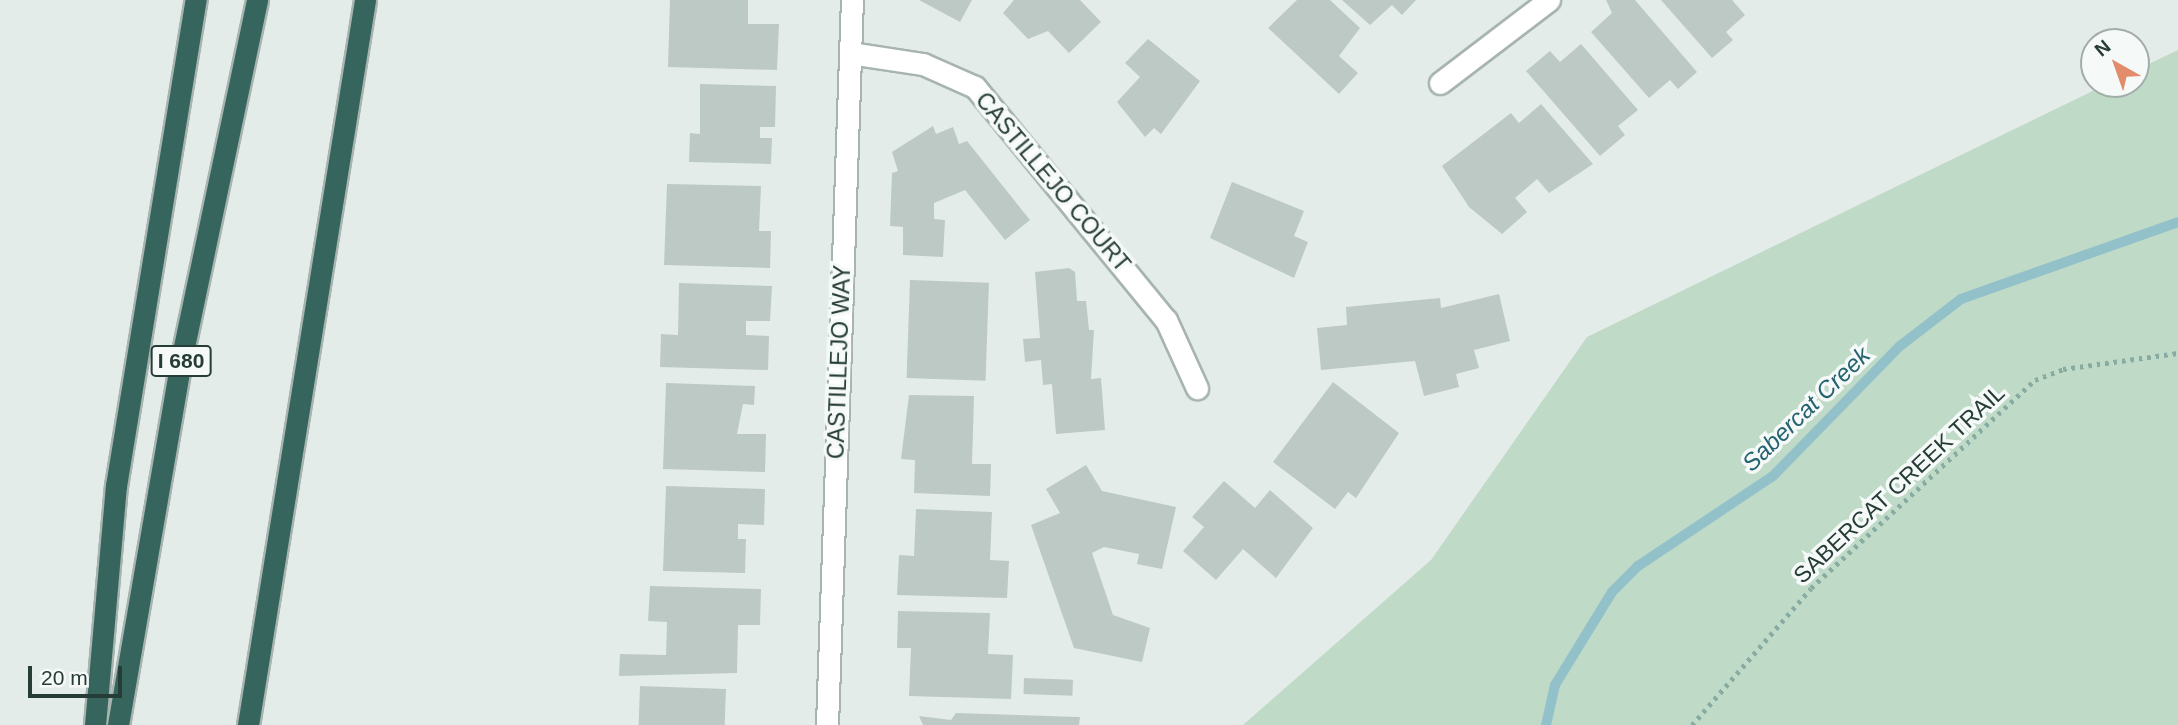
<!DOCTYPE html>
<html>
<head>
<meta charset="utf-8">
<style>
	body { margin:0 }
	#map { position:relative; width:2178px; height:725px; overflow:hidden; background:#e4ece9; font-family:Arial,sans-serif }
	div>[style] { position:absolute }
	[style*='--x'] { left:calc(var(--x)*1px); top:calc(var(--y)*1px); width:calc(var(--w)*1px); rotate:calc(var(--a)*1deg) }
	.green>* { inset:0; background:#c0dac8 }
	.stream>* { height:10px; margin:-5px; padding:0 5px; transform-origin:5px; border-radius:5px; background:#93c1ca }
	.building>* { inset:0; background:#bdc9c5; transform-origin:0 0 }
	.path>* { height:4.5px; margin-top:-2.25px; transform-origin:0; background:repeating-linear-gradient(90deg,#88aca2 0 3.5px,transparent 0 8.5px) }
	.roads { filter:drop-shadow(2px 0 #a7b4b0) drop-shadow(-2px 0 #a7b4b0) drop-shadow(0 2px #a7b4b0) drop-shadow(0 -2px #a7b4b0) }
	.minor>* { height:21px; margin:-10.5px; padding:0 10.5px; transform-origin:10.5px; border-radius:10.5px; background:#fff }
	.motorway>* { height:21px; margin:-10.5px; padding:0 10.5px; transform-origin:10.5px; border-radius:10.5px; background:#35655c }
	span { translate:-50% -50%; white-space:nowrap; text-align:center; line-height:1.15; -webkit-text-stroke:7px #f5f9f7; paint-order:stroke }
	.shield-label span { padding:2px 5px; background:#f5f9f7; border:2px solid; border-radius:5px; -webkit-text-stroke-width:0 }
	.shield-label { font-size:21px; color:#263c36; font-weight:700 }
	.street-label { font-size:23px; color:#263c36 }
	.water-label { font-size:24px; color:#266371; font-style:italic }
	.north { position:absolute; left:2080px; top:28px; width:70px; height:70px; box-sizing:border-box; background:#f5f9f7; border:2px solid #a2adaa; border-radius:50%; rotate:320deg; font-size:19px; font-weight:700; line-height:28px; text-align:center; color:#263c36 }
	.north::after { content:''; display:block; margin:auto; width:24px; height:32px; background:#e28c6c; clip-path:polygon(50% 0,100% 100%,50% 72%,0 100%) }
	.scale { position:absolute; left:28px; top:666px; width:94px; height:32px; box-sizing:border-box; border:4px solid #263c36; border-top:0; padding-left:9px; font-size:21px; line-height:24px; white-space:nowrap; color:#263c36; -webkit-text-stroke:5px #f5f9f7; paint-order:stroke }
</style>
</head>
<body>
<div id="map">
	<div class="green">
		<div style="clip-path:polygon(2178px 50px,2178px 725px,1243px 725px,1431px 560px,1587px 337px,2107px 84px,2136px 84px,2136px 70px)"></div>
	</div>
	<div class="stream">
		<div style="--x:1546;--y:725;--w:41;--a:-77.3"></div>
		<div style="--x:1555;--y:685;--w:109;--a:-58.5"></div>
		<div style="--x:1612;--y:592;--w:37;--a:-45"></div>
		<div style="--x:1638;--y:566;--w:162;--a:-33.7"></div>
		<div style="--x:1773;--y:476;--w:182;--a:-45.7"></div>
		<div style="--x:1900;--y:346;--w:77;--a:-37.6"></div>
		<div style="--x:1961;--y:299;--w:230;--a:-19.5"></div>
	</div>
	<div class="building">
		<div style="clip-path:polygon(670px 0,748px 0,748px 24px,779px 24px,777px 70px,668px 67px)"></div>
		<div style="clip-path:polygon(919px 0,972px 0,960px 22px)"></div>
		<div style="clip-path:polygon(1014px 0,1080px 0,1101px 22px,1069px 53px,1048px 31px,1028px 39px,1003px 13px)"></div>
		<div style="clip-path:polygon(1297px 0,1330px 0,1360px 28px,1339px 56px,1358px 73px,1339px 94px,1268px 28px)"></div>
		<div style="clip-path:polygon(1342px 0,1416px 0,1402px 15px,1392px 5px,1370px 25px)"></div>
		<div style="clip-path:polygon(1606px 0,1635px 0,1697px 72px,1678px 89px,1670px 80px,1649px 98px,1591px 32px,1612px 13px)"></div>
		<div style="clip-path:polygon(1661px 0,1732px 0,1745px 15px,1726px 32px,1733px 40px,1712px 58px)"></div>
		<div style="clip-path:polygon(1148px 39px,1200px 81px,1161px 134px,1154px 128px,1145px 137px,1117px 102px,1140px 77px,1125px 63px)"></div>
		<div style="clip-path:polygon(1581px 44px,1638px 110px,1618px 126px,1625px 135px,1600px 156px,1526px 71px,1550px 51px,1560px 62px)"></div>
		<div style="clip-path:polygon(700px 84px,776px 86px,775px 127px,760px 127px,760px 138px,772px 138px,771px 164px,689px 162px,690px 133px,700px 134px)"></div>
		<div style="clip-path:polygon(1541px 104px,1593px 164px,1549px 193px,1537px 179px,1515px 198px,1527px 212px,1502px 234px,1469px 207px,1442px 166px,1511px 113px,1519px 123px)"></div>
		<div style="clip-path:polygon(933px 126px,936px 134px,953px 127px,959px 144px,967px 141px,1030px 220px,1005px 240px,965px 190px,934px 203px,934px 219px,945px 220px,943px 257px,903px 255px,903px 227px,890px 226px,892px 173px,898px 171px,892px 152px)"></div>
		<div style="clip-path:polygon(1232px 182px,1304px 211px,1294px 236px,1308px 242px,1294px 278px,1210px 238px)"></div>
		<div style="clip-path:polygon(667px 184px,761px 186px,759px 231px,771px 231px,770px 268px,664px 265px)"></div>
		<div style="clip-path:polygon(1069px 268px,1075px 272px,1077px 301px,1086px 301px,1089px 330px,1094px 330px,1091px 379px,1101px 378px,1105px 430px,1056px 434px,1052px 384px,1043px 385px,1041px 360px,1025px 362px,1023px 339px,1040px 338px,1035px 272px)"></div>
		<div style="left:910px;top:280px;width:79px;height:98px;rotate:2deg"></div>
		<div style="clip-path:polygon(679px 283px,772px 286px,770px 321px,746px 321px,746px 335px,769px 336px,768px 370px,660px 367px,661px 334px,678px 335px)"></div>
		<div style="clip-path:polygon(1499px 294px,1510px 341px,1474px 350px,1479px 368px,1456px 374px,1459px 387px,1424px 396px,1415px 361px,1321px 370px,1317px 328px,1347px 325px,1346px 307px,1440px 298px,1441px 308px)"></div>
		<div style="clip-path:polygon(1333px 382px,1399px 433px,1356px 498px,1348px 492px,1335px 509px,1273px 462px)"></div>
		<div style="clip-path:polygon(666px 383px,755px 386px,754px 405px,743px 404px,737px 434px,766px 434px,765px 472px,663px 469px)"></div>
		<div style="clip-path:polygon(909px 395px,974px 396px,972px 464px,991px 464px,990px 496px,914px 493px,915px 460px,901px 459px)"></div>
		<div style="clip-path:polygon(1086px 465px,1102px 491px,1176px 507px,1162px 569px,1137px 564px,1139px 554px,1104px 547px,1092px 553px,1113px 615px,1150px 628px,1142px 662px,1074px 648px,1031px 525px,1060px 513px,1046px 489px)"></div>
		<div style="clip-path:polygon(1224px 481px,1255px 508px,1270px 490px,1313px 528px,1276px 578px,1243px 549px,1216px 580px,1183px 551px,1204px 527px,1192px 517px)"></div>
		<div style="clip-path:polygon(666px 486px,765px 489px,764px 525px,738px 524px,738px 539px,746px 539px,745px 573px,663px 571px)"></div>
		<div style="clip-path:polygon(916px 509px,992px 512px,990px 560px,1009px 561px,1007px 598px,897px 595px,899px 555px,914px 556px)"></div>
		<div style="clip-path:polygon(650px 586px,761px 589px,760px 625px,738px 625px,737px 673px,619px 676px,620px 654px,666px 655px,667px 622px,648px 621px)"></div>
		<div style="clip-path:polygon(898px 611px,990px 613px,988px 654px,1013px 655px,1011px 699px,909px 696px,911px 648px,897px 648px)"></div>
		<div style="left:1024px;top:678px;width:49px;height:16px;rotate:2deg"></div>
		<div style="left:640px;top:686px;width:86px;height:39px;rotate:2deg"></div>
		<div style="clip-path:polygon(956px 713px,1080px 717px,1079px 725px,923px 725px,919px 716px,951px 720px)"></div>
	</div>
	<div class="path">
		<div style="--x:1692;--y:725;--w:181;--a:-49"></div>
		<div style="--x:1811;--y:588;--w:306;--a:-42.9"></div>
		<div style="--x:2035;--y:380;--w:30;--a:-21"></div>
		<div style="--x:2063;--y:369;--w:116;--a:-7.9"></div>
	</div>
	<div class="roads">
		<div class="minor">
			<div style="--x:850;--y:53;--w:74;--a:8.6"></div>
			<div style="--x:923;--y:64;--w:57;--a:23.9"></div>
			<div style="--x:975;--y:87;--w:301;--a:50.7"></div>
			<div style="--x:1166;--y:320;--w:75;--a:65.5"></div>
			<div style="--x:1440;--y:83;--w:137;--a:-37.3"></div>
			<div style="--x:827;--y:725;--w:725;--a:-88.03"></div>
		</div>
		<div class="motorway">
			<div style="--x:95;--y:725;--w:240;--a:-85"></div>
			<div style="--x:116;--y:486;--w:493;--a:-80.7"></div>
			<div style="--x:118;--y:725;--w:369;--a:-80.2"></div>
			<div style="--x:181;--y:361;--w:369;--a:-78.1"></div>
			<div style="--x:248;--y:725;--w:734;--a:-80.83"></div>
		</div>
	</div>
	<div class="shield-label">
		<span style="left:181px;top:361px">I 680</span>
	</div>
	<div class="street-label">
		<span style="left:1053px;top:182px;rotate:50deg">CASTILLEJO COURT</span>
		<span style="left:839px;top:362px;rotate:-88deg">CASTILLEJO WAY</span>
		<span style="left:1899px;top:484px;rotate:-43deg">SABERCAT CREEK TRAIL</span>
	</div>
	<div class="water-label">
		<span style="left:1806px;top:409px;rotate:-44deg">Sabercat Creek</span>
	</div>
	<div class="north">N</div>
	<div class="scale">20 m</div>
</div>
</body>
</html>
